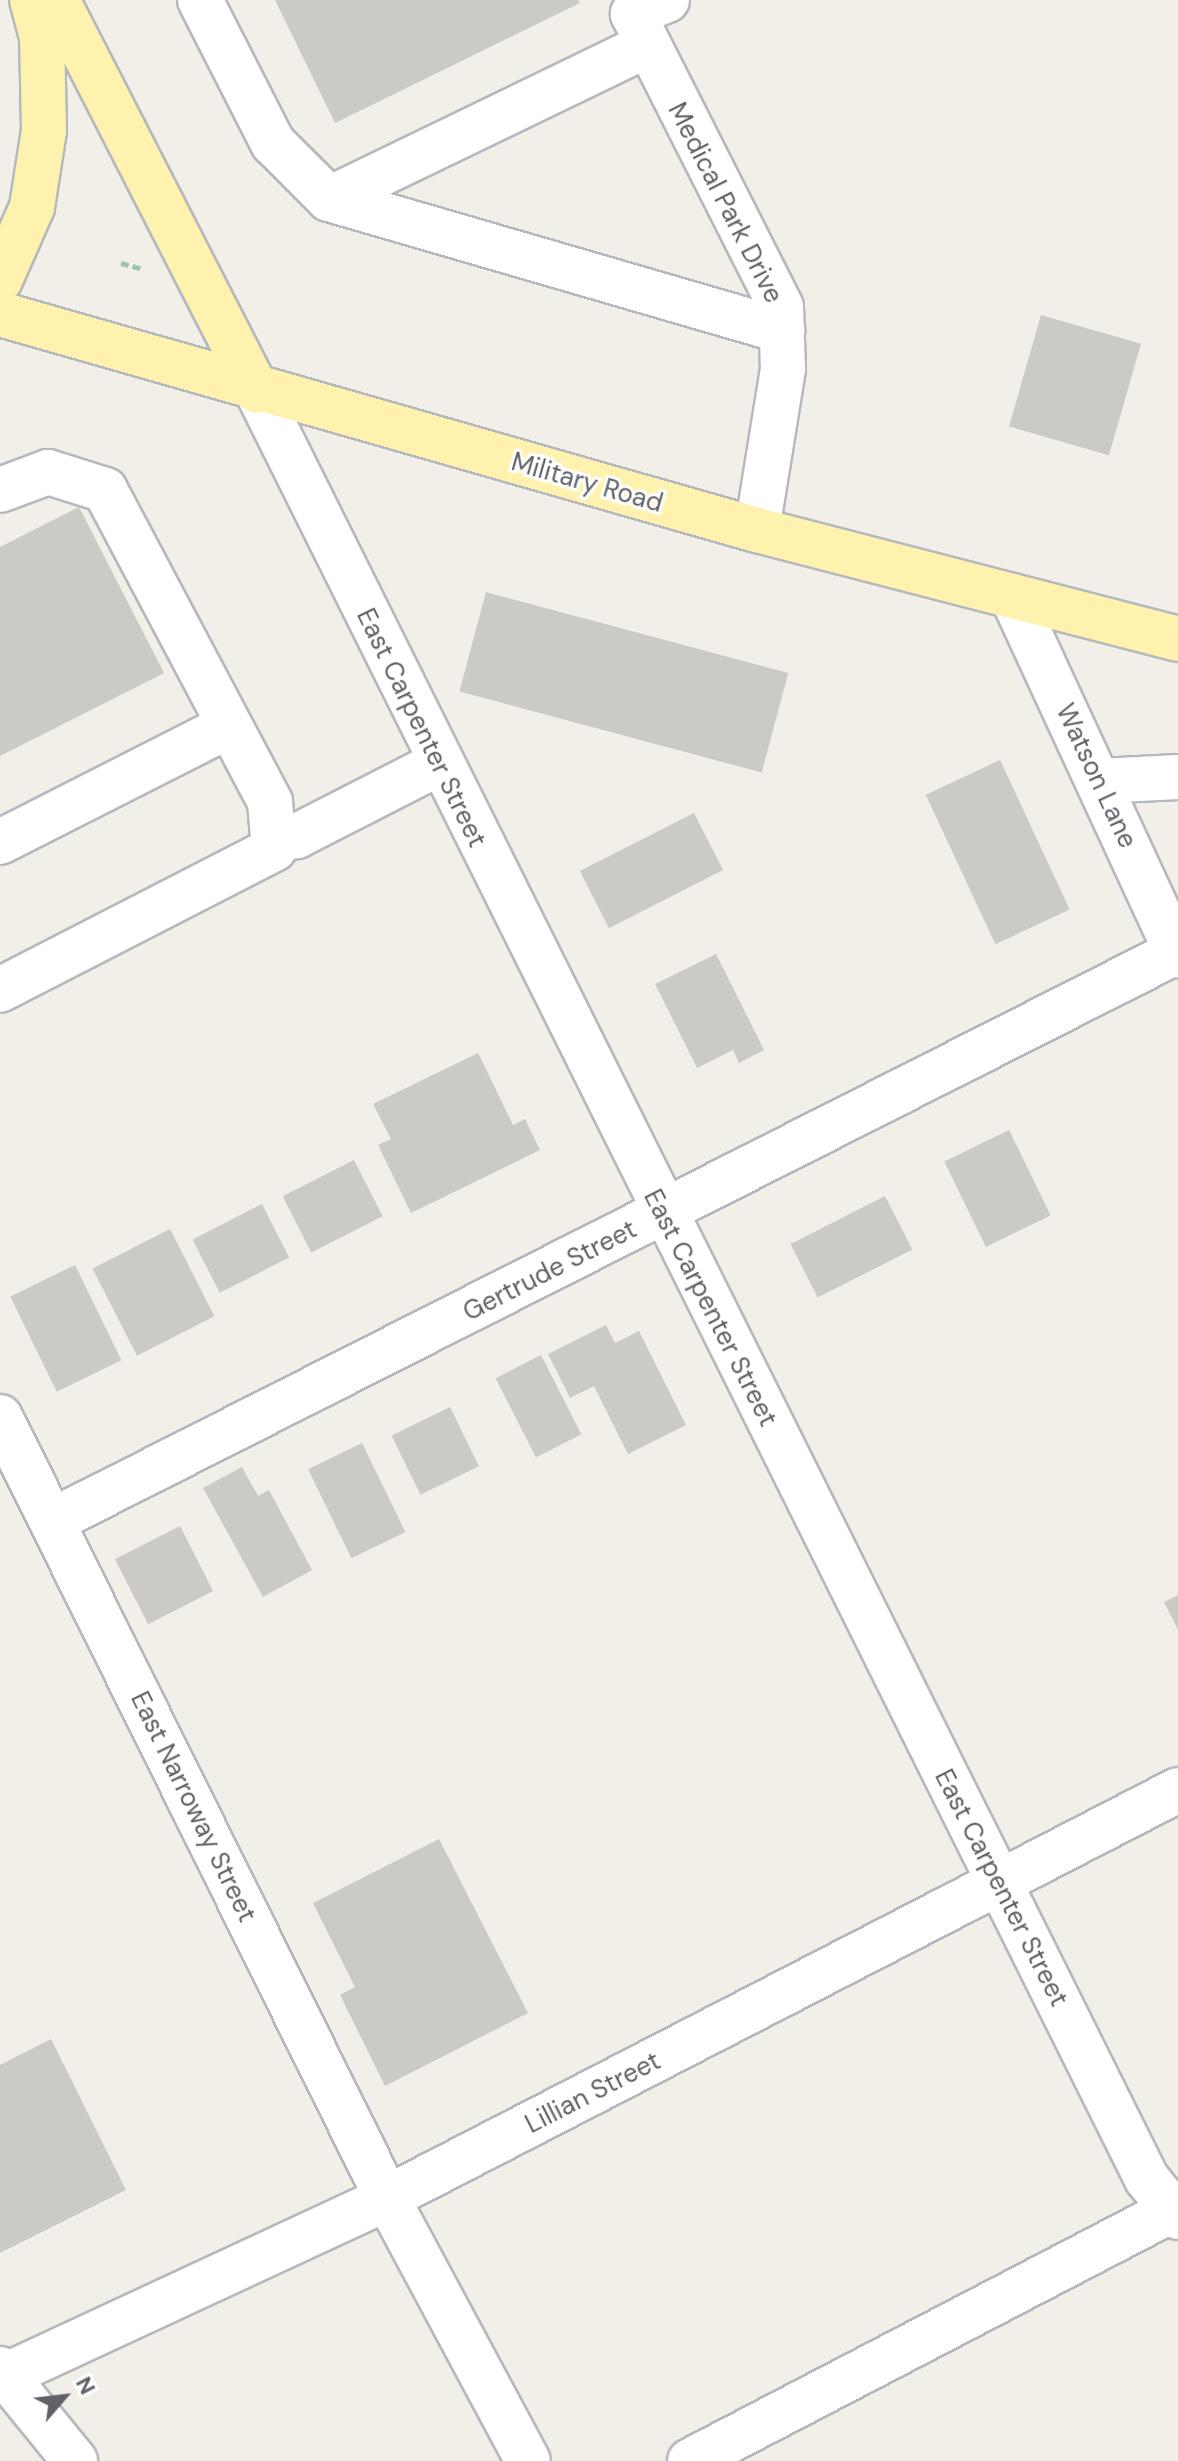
<!DOCTYPE html>
<html>
<head>
<meta charset="utf-8">
<style>
	body { margin:0 }
	#map { position:relative; width:1178px; height:2461px; overflow:hidden; background:#f1efe8; font-family:"DM Sans",sans-serif }
	div>[style] { position:absolute }
	[style*='--x'] { left:calc(var(--x)*1px); top:calc(var(--y)*1px); width:calc(var(--w)*1px); rotate:calc(var(--a)*1deg) }
	.building>* { inset:0; background:#cccac5; transform-origin:0 0 }
	.path>* { height:5px; margin-top:-2.5px; transform-origin:0; background:repeating-linear-gradient(90deg,#9cc7a9 0 8px,transparent 0 12px) }
	.roads { filter:drop-shadow(2px 0 #b5b8bc) drop-shadow(-2px 0 #b5b8bc) drop-shadow(0 2px #b5b8bc) drop-shadow(0 -2px #b5b8bc) }
	.minor>* { height:44px; margin:-22px; padding:0 22px; transform-origin:22px; border-radius:22px; background:#fff }
	.major>* { height:44px; margin:-22px; padding:0 22px; transform-origin:22px; border-radius:22px; background:#fff2af }
	span { translate:-50% -50%; white-space:nowrap; text-align:center; line-height:1.15; -webkit-text-stroke:6px #fff; paint-order:stroke }
	.street-label { font-size:26px; color:#5f6368 }
	.north { position:absolute; left:24px; top:2357px; width:80px; height:80px; -webkit-text-stroke:6px #fff; paint-order:stroke; rotate:62deg; font-size:22px; font-weight:700; line-height:32px; text-align:center; color:#5f6368 }
	.north::after { content:''; display:block; margin:auto; width:28px; height:36px; background:#5f6368; clip-path:polygon(50% 0,100% 100%,50% 72%,0 100%) }
</style>
</head>
<body>
<div id="map">
	<div class="building">
		<div style="clip-path:polygon(275px 0,578px 0,580px 3px,335px 123px)"></div>
		<div style="left:1041px;top:315px;width:104px;height:116px;rotate:16deg"></div>
		<div style="clip-path:polygon(79px 507px,164px 673px,0 756px,0 547px)"></div>
		<div style="left:486px;top:592px;width:313px;height:103px;rotate:15deg"></div>
		<div style="left:1000px;top:760px;width:165px;height:82px;rotate:65deg"></div>
		<div style="left:694px;top:813px;width:64px;height:128px;rotate:63deg"></div>
		<div style="clip-path:polygon(716px 954px,764px 1050px,739px 1063px,733px 1050px,697px 1068px,655px 984px)"></div>
		<div style="clip-path:polygon(478px 1053px,513px 1125px,525px 1119px,540px 1150px,411px 1213px,378px 1145px,391px 1139px,373px 1104px)"></div>
		<div style="left:1009px;top:1130px;width:95px;height:72px;rotate:64deg"></div>
		<div style="left:354px;top:1160px;width:63px;height:80px;rotate:63deg"></div>
		<div style="left:885px;top:1196px;width:60px;height:106px;rotate:63deg"></div>
		<div style="left:262px;top:1204px;width:60px;height:78px;rotate:63deg"></div>
		<div style="left:170px;top:1229px;width:98px;height:87px;rotate:63deg"></div>
		<div style="left:75px;top:1265px;width:106px;height:72px;rotate:64deg"></div>
		<div style="clip-path:polygon(606px 1325px,615px 1343px,639px 1331px,686px 1425px,628px 1454px,594px 1386px,570px 1398px,548px 1354px)"></div>
		<div style="left:541px;top:1355px;width:89px;height:51px;rotate:63deg"></div>
		<div style="left:450px;top:1407px;width:66px;height:65px;rotate:64deg"></div>
		<div style="left:362px;top:1443px;width:99px;height:60px;rotate:64deg"></div>
		<div style="clip-path:polygon(242px 1467px,258px 1496px,269px 1490px,312px 1570px,263px 1597px,203px 1488px)"></div>
		<div style="left:180px;top:1526px;width:73px;height:73px;rotate:63deg"></div>
		<div style="clip-path:polygon(1178px 1595px,1178px 1630px,1164px 1602px)"></div>
		<div style="clip-path:polygon(439px 1839px,528px 2013px,385px 2086px,340px 1995px,355px 1987px,313px 1903px)"></div>
		<div style="clip-path:polygon(51px 2039px,126px 2190px,0 2253px,0 2065px)"></div>
	</div>
	<div class="path">
		<div style="--x:121;--y:263;--w:23;--a:15"></div>
	</div>
	<div class="roads">
		<div class="minor">
			<div style="--x:200;--y:0;--w:161;--a:63"></div>
			<div style="--x:273;--y:143;--w:79;--a:45"></div>
			<div style="--x:329;--y:199;--w:354;--a:-25.8"></div>
			<div style="--x:667;--y:0;--w:37;--a:158"></div>
			<div style="--x:633;--y:14;--w:328;--a:63.2"></div>
			<div style="--x:781;--y:307;--w:62;--a:88.2"></div>
			<div style="--x:783;--y:369;--w:163;--a:99.2"></div>
			<div style="--x:329;--y:199;--w:472;--a:16.2"></div>
			<div style="--x:257;--y:391;--w:1997;--a:63.54"></div>
			<div style="--x:1147;--y:2179;--w:49;--a:50.8"></div>
			<div style="--x:0;--y:490;--w:51;--a:-20.6"></div>
			<div style="--x:48;--y:472;--w:60;--a:17.5"></div>
			<div style="--x:105;--y:490;--w:353;--a:62.1"></div>
			<div style="--x:270;--y:802;--w:47;--a:85.1"></div>
			<div style="--x:274;--y:849;--w:308;--a:152.8"></div>
			<div style="--x:1012;--y:596;--w:396;--a:65.2"></div>
			<div style="--x:1099;--y:781;--w:79;--a:-2.9"></div>
			<div style="--x:273;--y:839;--w:24;--a:-7"></div>
			<div style="--x:297;--y:836;--w:158;--a:-27.1"></div>
			<div style="--x:0;--y:842;--w:257;--a:-26.9"></div>
			<div style="--x:0;--y:1417;--w:872;--a:63.64"></div>
			<div style="--x:387;--y:2198;--w:298;--a:61.8"></div>
			<div style="--x:52;--y:1521;--w:1260;--a:-26.85"></div>
			<div style="--x:0;--y:2369;--w:119;--a:50.8"></div>
			<div style="--x:0;--y:2378;--w:427;--a:-24.9"></div>
			<div style="--x:387;--y:2198;--w:890;--a:-27.28"></div>
			<div style="--x:690;--y:2461;--w:550;--a:-27.5"></div>
		</div>
		<div class="major">
			<div style="--x:57;--y:0;--w:439;--a:62.9"></div>
			<div style="--x:0;--y:280;--w:80;--a:-66.3"></div>
			<div style="--x:32;--y:207;--w:78;--a:-81.1"></div>
			<div style="--x:44;--y:130;--w:93;--a:-91.2"></div>
			<div style="--x:42;--y:37;--w:38;--a:-105"></div>
			<div style="--x:0;--y:314;--w:787;--a:15.93"></div>
			<div style="--x:757;--y:530;--w:435;--a:14.5"></div>
		</div>
	</div>
	<div class="street-label">
		<span style="left:725px;top:203px;rotate:63deg">Medical Park Drive</span>
		<span style="left:587px;top:483px;rotate:16deg">Military Road</span>
		<span style="left:421px;top:728px;rotate:64deg">East Carpenter Street</span>
		<span style="left:1096px;top:776px;rotate:65deg">Watson Lane</span>
		<span style="left:550px;top:1271px;rotate:-27deg">Gertrude Street</span>
		<span style="left:710px;top:1308px;rotate:63deg">East Carpenter Street</span>
		<span style="left:193px;top:1807px;rotate:64deg">East Narroway Street</span>
		<span style="left:1001px;top:1888px;rotate:63deg">East Carpenter Street</span>
		<span style="left:593px;top:2093px;rotate:-27deg">Lillian Street</span>
	</div>
	<div class="north">N</div>
</div>
</body>
</html>
